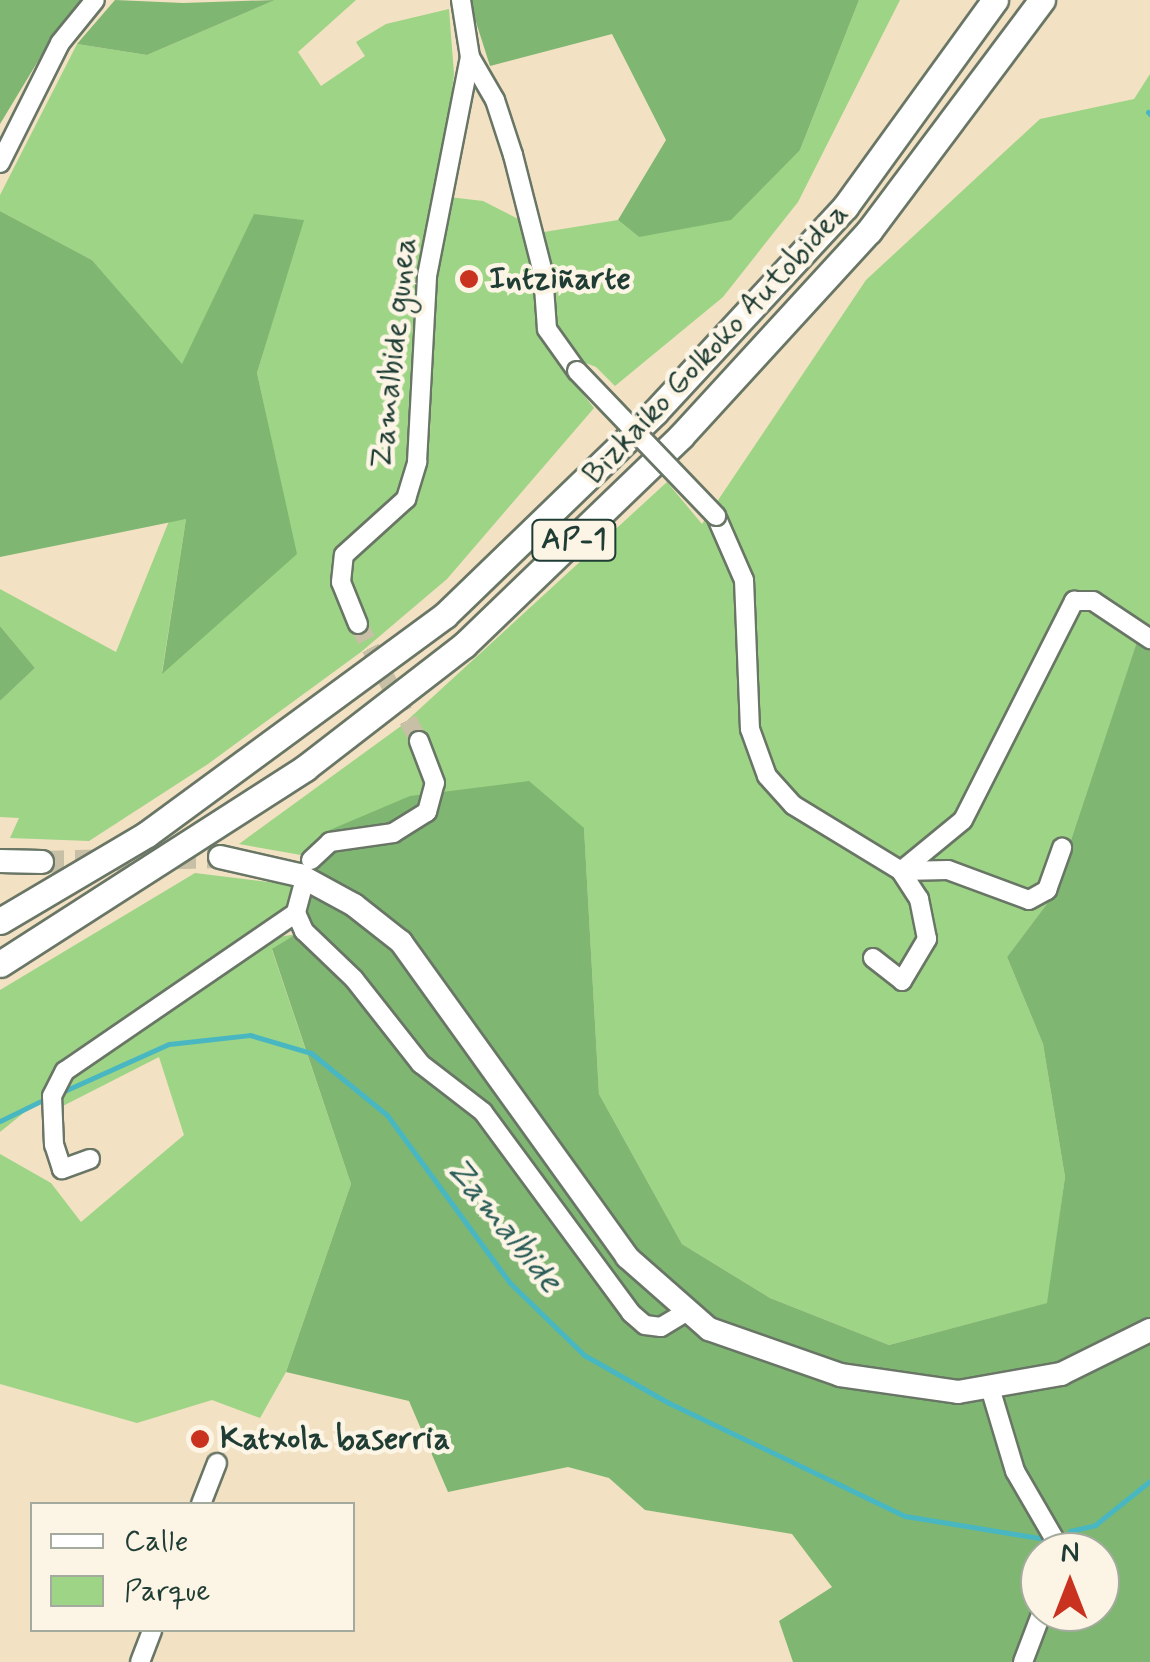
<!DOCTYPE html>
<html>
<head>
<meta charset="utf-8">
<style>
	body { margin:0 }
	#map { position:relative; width:1150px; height:1662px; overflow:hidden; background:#f2e1c3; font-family:Mynerve,sans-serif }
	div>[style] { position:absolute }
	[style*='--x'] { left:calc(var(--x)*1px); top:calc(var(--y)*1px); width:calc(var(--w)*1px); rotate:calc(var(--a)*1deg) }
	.green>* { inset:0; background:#9ed485 }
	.forest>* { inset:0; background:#7eb672 }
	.stream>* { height:5px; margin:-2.5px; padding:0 2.5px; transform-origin:2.5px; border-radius:2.5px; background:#49b7c2 }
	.minor-tunnel>* { height:18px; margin-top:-9px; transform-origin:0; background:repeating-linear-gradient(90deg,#c8c0a6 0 18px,transparent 0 27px) }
	.major-tunnel>* { height:22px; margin-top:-11px; transform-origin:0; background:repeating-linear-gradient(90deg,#c8c0a6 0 22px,transparent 0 33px) }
	.roads { filter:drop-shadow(2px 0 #697666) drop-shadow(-2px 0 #697666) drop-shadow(0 2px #697666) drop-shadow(0 -2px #697666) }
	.minor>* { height:18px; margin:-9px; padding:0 9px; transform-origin:9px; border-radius:9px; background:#fff }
	.major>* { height:22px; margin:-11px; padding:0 11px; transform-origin:11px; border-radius:11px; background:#fff }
	.highway>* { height:25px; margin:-12.5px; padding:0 12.5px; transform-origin:12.5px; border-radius:12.5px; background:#fff }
	.bridges { filter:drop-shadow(2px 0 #697666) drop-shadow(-2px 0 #697666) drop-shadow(0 2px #697666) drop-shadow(0 -2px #697666) }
	.minor-bridge>* { height:18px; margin:-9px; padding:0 9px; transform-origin:9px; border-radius:9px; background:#fff }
	.dots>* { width:28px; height:28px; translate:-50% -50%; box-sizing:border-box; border:5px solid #fcf5e5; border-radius:50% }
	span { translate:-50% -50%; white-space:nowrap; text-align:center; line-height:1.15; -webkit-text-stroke:9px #fcf5e5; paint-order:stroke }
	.shield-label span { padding:2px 8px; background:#fcf5e5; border:2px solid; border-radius:8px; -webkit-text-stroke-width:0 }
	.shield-label { font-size:30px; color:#1f3d34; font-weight:700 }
	.poi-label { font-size:32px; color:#1f3d34; font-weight:700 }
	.left { translate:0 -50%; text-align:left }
	.street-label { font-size:32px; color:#1f3d34 }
	.water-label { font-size:35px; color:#2a5c58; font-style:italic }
	.legend { position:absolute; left:30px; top:1502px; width:325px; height:130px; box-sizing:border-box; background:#fcf5e5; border:2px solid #a4ab9e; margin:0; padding:12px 18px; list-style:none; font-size:30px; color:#1f3d34 }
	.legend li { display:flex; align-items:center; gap:20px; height:50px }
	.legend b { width:50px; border:2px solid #a4ab9e }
	.north { position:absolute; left:1020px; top:1532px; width:100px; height:100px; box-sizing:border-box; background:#fcf5e5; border:2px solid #a4ab9e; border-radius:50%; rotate:0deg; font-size:28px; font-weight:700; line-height:40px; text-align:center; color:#1f3d34 }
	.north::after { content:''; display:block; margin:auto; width:35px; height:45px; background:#c8321e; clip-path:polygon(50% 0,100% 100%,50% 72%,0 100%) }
</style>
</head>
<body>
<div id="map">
	<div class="green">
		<div style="clip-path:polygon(275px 0,356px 0,298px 52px,321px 86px,365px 56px,356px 42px,386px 24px,449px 9px,454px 74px,442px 175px,425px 236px,409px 473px,430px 434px,435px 258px,449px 197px,483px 201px,520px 220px,540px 285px,548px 350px,594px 408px,447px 579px,361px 652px,208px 764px,89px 841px,10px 838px,19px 818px,0 817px,0 701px,35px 668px,0 626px,0 589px,116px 652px,169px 521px,186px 519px,162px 672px,296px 554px,257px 373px,303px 220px,254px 215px,182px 365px,92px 260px,0 211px,0 195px,77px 44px,147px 55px)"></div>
		<div style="clip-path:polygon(859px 0,900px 0,798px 202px,723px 297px,615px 386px,596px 367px,573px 358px,552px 325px,553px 270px,544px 232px,618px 220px,639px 237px,800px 150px)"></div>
		<div style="clip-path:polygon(1150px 74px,1150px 645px,1138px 640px,1052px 897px,1007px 957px,1043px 1044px,1065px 1177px,1048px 1303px,889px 1345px,770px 1298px,682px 1244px,599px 1094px,584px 829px,318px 858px,239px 844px,401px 726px,667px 482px,702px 524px,866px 280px,1040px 119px,1134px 99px)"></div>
		<div style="clip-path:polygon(195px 873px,293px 885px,286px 915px,69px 1054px,42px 1098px,0 1132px,0 990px)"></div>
		<div style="clip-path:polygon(296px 934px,272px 950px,351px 1184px,286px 1372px,260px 1418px,212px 1400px,137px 1423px,0 1384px,0 1154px,51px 1183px,81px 1222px,184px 1135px,159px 1057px,55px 1110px,70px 1077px,279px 937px)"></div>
	</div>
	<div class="forest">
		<div style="clip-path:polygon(0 0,83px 0,55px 33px,0 124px)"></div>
		<div style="clip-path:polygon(115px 0,183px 3px,275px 0,147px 55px,77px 44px)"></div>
		<div style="clip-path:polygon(469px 0,859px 0,800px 150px,731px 220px,639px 237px,618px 220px,666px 140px,612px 34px,490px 66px)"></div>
		<div style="clip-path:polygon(0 211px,92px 260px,182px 364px,254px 214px,304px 220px,257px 373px,297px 554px,162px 674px,186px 519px,0 557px)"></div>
		<div style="clip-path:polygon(0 626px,35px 668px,0 701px)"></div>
		<div style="clip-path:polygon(evenodd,1138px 639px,1150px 645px,1150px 1662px,793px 1662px,779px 1621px,832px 1587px,792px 1534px,645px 1510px,609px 1478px,568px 1467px,448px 1492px,409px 1401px,286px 1372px,351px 1184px,272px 949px,296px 934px,325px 832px,410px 796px,529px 781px,584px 828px,599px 1094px,682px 1244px,770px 1298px,889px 1345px,1047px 1303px,1065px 1177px,1043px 1044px,1007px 957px,1052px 897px,1138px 639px,1040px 1552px,1100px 1552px,1100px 1612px,1040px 1612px,1040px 1552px)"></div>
	</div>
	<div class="stream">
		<div style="--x:1148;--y:112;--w:3;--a:45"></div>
		<div style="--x:62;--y:1092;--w:117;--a:-24.2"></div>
		<div style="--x:169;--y:1044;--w:81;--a:-6.3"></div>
		<div style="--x:250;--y:1035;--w:64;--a:16.4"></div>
		<div style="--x:311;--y:1053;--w:98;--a:39.2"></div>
		<div style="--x:387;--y:1115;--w:208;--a:53.8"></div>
		<div style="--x:510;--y:1283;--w:103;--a:44.2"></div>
		<div style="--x:584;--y:1355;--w:98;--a:29.5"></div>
		<div style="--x:669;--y:1403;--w:262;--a:25.6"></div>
		<div style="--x:905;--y:1516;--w:137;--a:9.3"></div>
		<div style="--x:0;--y:1121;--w:52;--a:-26.1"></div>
		<div style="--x:1070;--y:1531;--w:26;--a:-13"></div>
		<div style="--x:1095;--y:1525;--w:70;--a:-38.7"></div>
	</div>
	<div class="minor-tunnel">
		<div style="--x:358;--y:624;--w:132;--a:62.5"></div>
	</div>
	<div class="major-tunnel">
		<div style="--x:42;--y:862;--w:178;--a:-1.6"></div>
	</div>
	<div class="roads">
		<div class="minor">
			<div style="--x:470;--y:57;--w:50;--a:59.8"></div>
			<div style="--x:495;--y:100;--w:58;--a:71.9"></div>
			<div style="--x:513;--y:155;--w:122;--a:75.7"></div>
			<div style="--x:543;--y:273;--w:56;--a:85.9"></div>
			<div style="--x:547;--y:329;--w:52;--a:54.5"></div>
			<div style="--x:0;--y:163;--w:134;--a:-63.4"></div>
			<div style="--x:60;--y:43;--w:55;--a:-50.9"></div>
			<div style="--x:716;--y:516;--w:70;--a:66.4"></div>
			<div style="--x:744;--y:580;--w:149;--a:87.7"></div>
			<div style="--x:750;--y:729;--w:50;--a:70.1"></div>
			<div style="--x:767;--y:776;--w:39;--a:48"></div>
			<div style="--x:793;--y:805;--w:127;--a:31.4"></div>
			<div style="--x:901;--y:871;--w:80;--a:-39.4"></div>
			<div style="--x:963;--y:820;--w:246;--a:-63.1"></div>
			<div style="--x:1074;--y:601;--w:19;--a:0"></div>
			<div style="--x:1093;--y:601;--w:69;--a:33.7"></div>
			<div style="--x:358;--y:624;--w:45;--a:-112"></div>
			<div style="--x:341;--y:582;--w:27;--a:-84"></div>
			<div style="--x:344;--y:555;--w:84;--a:-42.1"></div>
			<div style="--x:406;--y:499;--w:39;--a:-73"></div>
			<div style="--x:417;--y:462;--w:186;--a:-86.9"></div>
			<div style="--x:427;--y:276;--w:223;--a:-78.9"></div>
			<div style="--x:470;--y:57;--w:58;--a:-99"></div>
			<div style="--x:311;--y:860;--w:26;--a:-43"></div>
			<div style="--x:330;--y:842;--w:64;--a:-8.1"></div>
			<div style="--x:393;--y:833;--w:40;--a:-32"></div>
			<div style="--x:427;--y:812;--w:30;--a:-75"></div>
			<div style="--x:435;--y:783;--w:45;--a:-110.9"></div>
			<div style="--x:303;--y:886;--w:28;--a:105"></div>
			<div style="--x:296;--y:913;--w:20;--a:66"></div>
			<div style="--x:304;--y:931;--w:69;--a:43.8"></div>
			<div style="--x:354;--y:979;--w:108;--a:51.8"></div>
			<div style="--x:421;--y:1064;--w:78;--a:37.7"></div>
			<div style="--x:483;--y:1112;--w:250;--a:53.6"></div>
			<div style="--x:631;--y:1313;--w:18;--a:41"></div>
			<div style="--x:645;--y:1325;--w:16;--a:7"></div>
			<div style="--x:661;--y:1327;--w:27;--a:-31"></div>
			<div style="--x:873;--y:958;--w:37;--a:38"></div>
			<div style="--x:902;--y:981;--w:49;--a:-59.2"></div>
			<div style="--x:927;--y:939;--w:41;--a:-101.3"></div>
			<div style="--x:919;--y:899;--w:33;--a:-123"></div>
			<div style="--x:901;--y:871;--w:47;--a:-1.2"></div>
			<div style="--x:948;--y:870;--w:86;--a:20.3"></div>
			<div style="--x:1029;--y:900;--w:21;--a:-29"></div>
			<div style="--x:1047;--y:890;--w:45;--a:-70.3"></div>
			<div style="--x:90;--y:1159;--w:30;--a:160"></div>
			<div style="--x:62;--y:1169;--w:25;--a:-108"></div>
			<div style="--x:54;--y:1145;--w:49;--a:-92.3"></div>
			<div style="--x:52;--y:1096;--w:28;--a:-63"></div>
			<div style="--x:65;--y:1071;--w:280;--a:-34.4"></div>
			<div style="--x:991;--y:1391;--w:84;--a:73.3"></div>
			<div style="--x:1015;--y:1471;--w:94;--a:59.9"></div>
			<div style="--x:201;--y:1504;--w:44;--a:-68.7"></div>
			<div style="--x:140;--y:1662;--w:34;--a:-69"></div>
			<div style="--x:1023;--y:1662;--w:53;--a:-69.2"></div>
		</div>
		<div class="major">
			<div style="--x:220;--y:857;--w:81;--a:12.8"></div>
			<div style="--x:299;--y:875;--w:63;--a:28.6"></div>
			<div style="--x:354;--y:905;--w:60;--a:38.2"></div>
			<div style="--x:401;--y:942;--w:388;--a:54.3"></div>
			<div style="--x:627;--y:1257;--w:109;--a:41.3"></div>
			<div style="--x:709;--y:1329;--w:139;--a:19.3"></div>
			<div style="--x:840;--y:1375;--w:119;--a:8.2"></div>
			<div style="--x:958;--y:1392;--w:105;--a:-9.9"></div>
			<div style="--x:1061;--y:1374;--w:99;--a:-26.3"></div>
			<div style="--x:0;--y:861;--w:42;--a:1.4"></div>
		</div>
		<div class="highway">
			<div style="--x:0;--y:921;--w:171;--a:-30.6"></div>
			<div style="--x:147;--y:834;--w:370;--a:-36.3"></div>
			<div style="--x:445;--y:615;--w:292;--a:-44"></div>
			<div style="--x:655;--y:412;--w:280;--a:-47.2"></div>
			<div style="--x:845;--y:207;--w:256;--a:-54.1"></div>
			<div style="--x:0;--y:964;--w:363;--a:-32.7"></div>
			<div style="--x:305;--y:768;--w:201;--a:-37.7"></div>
			<div style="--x:464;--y:645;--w:301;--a:-43.9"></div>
			<div style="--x:681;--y:436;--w:278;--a:-47.5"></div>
			<div style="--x:869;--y:231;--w:289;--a:-53.2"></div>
		</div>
	</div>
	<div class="bridges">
		<div class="minor-bridge">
			<div style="--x:577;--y:371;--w:201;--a:46.2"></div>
		</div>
	</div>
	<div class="dots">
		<div style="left:469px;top:279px;background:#c8321e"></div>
		<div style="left:200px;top:1439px;background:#c8321e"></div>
	</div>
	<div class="shield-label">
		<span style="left:574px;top:540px">AP-1</span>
	</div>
	<div class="poi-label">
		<span class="left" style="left:489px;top:279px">Intziñarte</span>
		<span class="left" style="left:220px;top:1439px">Katxola baserria</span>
	</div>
	<div class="street-label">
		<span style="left:716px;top:344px;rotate:-47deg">Bizkaiko Golkoko Autobidea</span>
		<span style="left:394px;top:353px;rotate:-84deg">Zamalbide gunea</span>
	</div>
	<div class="water-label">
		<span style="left:504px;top:1225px;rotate:51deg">Zamalbide</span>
	</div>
	<ul class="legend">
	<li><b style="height:12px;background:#fff"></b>Calle</li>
	<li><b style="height:28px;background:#9ed485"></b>Parque</li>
	</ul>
	<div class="north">N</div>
</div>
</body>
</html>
